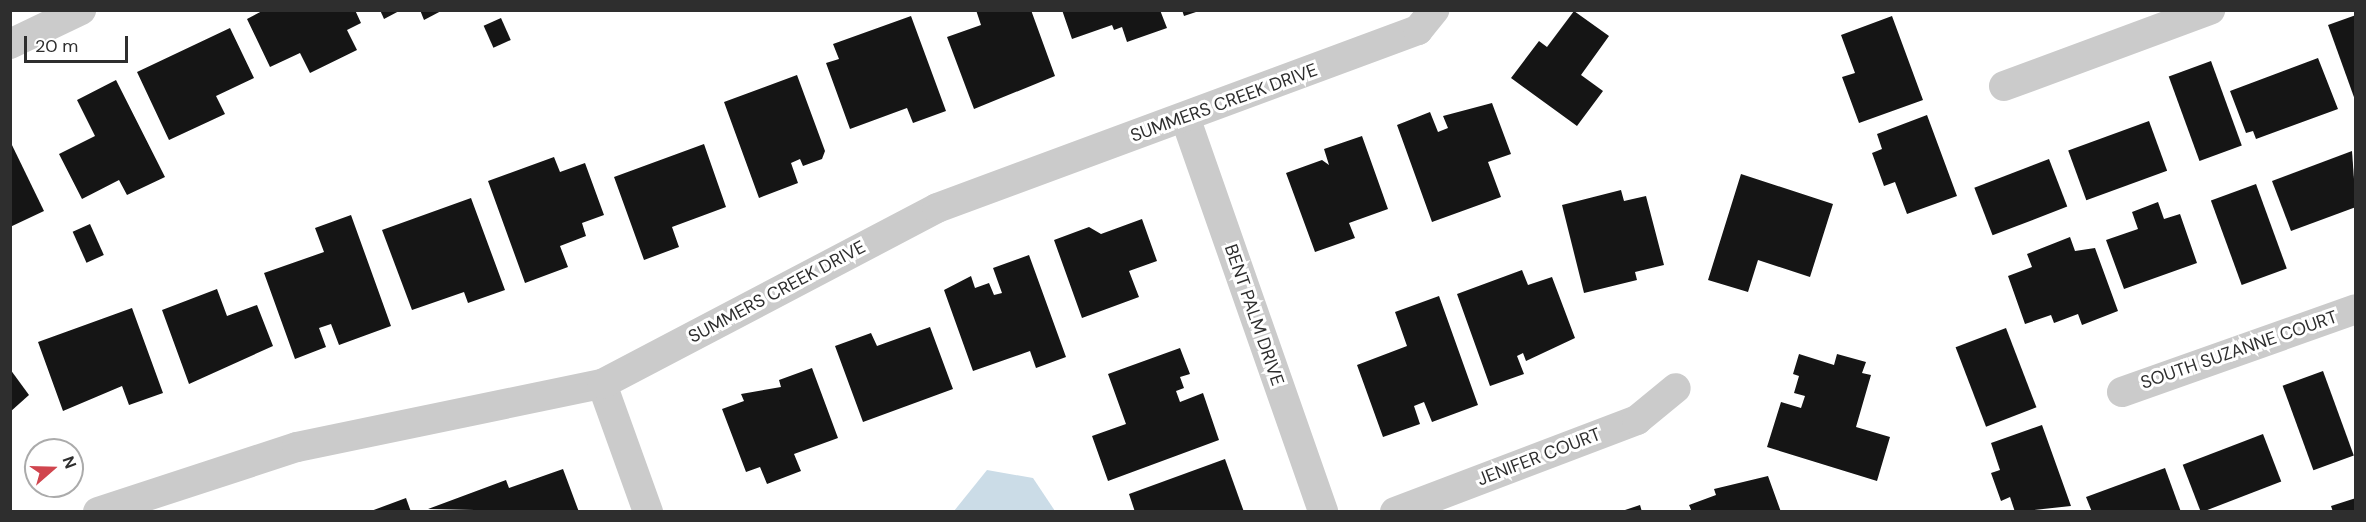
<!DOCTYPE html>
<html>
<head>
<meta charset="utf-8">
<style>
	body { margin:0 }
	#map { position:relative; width:2366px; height:522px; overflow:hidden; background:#fff; font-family:"DM Sans",sans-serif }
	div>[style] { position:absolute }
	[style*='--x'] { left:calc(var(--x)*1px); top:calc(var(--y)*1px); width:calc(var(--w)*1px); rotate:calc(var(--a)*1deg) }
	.water>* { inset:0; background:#cbdce7 }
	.building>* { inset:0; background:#151515; transform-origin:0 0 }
	.street>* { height:30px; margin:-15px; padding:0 15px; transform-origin:15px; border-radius:15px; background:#cbcbcb }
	span { translate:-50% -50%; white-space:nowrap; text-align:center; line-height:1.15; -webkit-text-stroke:6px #fff; paint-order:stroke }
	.street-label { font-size:18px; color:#2e2e2e }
	.frame { position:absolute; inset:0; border:12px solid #2e2e2e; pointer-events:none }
	.north { position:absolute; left:24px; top:438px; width:60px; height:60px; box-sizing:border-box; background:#fff; border:2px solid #ababab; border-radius:50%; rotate:70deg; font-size:16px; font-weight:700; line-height:24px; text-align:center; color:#2e2e2e }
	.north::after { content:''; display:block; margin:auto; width:21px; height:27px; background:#d0454e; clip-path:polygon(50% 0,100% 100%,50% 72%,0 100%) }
	.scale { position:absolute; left:24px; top:36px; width:104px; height:27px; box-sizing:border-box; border:3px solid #2e2e2e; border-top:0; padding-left:8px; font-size:18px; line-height:21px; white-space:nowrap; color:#2e2e2e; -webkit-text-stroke:4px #fff; paint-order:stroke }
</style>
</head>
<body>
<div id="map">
	<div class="water">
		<div style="clip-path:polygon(987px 470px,1033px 478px,1055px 511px,954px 511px)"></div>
	</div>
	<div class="building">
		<div style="clip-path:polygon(264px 10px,355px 10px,361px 23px,347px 30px,357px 50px,310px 73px,300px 53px,270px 67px,247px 19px)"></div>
		<div style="clip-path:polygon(380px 10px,401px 10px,384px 19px)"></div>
		<div style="clip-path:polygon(420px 10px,443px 10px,424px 20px)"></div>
		<div style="clip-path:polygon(976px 10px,1031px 10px,1055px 76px,974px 109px,947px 37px,981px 25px)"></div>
		<div style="clip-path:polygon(1062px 10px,1160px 10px,1167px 28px,1127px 42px,1122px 27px,1114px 30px,1112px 25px,1072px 39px)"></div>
		<div style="clip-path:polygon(1182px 10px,1199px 10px,1199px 11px,1184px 16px)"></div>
		<div style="clip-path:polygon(1574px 11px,1609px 36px,1581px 75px,1603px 91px,1577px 126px,1511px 78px,1539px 41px,1547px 47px)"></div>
		<div style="clip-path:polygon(2356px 15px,2356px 100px,2355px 100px,2328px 25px)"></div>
		<div style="clip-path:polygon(911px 16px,946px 111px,913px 123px,907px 108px,850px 129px,826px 63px,839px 59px,833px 44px)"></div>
		<div style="clip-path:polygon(1892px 16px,1923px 100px,1859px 123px,1842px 77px,1855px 73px,1841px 35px)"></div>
		<div style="left:501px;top:18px;width:24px;height:19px;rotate:66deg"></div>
		<div style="clip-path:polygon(230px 28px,254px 78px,216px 96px,225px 114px,169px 140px,137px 72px)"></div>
		<div style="clip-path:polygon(2318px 58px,2338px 109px,2256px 139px,2253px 131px,2246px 133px,2230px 91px)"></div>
		<div style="left:2211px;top:61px;width:90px;height:45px;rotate:70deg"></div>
		<div style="clip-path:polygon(797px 75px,825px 151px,822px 159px,803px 166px,800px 159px,791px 163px,798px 183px,759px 198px,724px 102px)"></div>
		<div style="clip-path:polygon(116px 80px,165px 177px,127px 195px,119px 180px,82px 199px,59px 154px,95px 136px,77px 100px)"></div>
		<div style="clip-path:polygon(1492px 103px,1511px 154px,1488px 162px,1501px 197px,1432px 222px,1397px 125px,1430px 112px,1438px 132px,1448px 128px,1443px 116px)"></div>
		<div style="clip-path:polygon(1927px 115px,1957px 196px,1907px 214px,1895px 182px,1884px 186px,1872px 153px,1882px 149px,1877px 134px)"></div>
		<div style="left:2149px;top:121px;width:53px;height:86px;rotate:70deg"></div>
		<div style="clip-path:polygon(1362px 136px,1388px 209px,1349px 223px,1355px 238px,1315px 252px,1286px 173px,1322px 160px,1329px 165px,1324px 149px)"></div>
		<div style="clip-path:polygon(10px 141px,44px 211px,10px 227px)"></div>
		<div style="clip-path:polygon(704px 144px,726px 207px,672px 227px,679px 247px,644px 260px,614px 177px)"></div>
		<div style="clip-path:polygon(2352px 151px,2356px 207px,2291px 231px,2272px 181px)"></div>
		<div style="clip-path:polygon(554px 157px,560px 172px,585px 163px,604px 215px,582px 223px,586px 236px,560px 246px,568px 267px,525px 283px,488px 181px)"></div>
		<div style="left:2049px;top:159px;width:51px;height:80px;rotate:69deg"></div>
		<div style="clip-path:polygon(1741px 174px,1833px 204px,1810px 277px,1758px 260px,1748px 292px,1708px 280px)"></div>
		<div style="left:2256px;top:184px;width:90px;height:48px;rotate:70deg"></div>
		<div style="clip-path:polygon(1621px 190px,1624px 201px,1646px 196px,1664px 265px,1635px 272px,1637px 280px,1584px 293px,1562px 205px)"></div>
		<div style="clip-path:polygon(471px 198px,505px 290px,468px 303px,464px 292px,412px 310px,382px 230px)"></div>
		<div style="clip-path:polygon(2158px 202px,2164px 219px,2180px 214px,2197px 263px,2124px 289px,2106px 240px,2138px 229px,2132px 212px)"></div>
		<div style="clip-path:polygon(351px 215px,391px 326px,339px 345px,331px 324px,319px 328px,326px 347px,295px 359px,264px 273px,324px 252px,315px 228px)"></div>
		<div style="clip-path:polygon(1142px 219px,1157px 261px,1129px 271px,1139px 297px,1082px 318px,1054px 240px,1089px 227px,1101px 234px)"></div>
		<div style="left:90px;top:224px;width:34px;height:19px;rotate:66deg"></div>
		<div style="clip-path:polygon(2070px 237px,2075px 251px,2095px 248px,2118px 311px,2082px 325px,2078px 314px,2054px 323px,2051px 315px,2025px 324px,2008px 276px,2032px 267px,2027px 254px)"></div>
		<div style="clip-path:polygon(1029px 255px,1066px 357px,1036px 368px,1030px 351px,973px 371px,944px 290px,971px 276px,975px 288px,989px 283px,994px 295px,1002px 293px,993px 268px)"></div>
		<div style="clip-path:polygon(1522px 270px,1528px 285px,1552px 277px,1575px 338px,1526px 361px,1523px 353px,1517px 356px,1524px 374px,1490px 386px,1457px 294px)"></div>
		<div style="clip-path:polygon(217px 289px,227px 316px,257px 305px,273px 346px,189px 384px,162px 310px)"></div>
		<div style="clip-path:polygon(1439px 296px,1478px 405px,1432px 422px,1424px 402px,1414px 406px,1420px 424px,1383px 437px,1357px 365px,1407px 346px,1395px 312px)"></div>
		<div style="clip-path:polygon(132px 308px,163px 393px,129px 405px,122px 386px,63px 411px,38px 342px)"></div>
		<div style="clip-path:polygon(930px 327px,953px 389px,863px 422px,835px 346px,871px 333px,877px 346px)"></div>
		<div style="left:2006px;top:328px;width:85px;height:54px;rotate:69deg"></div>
		<div style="clip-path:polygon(1180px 348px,1190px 374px,1180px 377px,1184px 388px,1176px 391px,1180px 402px,1203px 393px,1219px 440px,1108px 481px,1092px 436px,1126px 424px,1108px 374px)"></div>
		<div style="clip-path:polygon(1799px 354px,1834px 365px,1837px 354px,1866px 362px,1862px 373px,1871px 375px,1856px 427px,1890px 437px,1877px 481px,1767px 447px,1781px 402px,1801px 408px,1805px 396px,1794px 393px,1799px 376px,1793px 374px)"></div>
		<div style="clip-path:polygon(812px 368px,838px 438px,794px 454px,801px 471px,767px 484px,760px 467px,746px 472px,722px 409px,744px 401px,741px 394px,781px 387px,779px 380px)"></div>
		<div style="clip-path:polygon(10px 369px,29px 395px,10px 412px)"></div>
		<div style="left:2323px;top:371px;width:90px;height:43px;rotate:70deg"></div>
		<div style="clip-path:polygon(2042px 425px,2071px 506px,2015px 512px,2010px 497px,2001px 501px,1991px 473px,2000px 470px,1991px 443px)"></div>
		<div style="left:2263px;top:434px;width:51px;height:86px;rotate:69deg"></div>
		<div style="clip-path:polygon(1225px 459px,1244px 512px,1135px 512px,1129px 494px)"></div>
		<div style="clip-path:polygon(2165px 468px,2181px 512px,2092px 512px,2086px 497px)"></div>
		<div style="clip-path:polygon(563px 469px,579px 512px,428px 509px,506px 480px,509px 488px)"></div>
		<div style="clip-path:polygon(1768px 476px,1781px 512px,1692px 512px,1689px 505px,1716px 495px,1714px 489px)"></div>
		<div style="clip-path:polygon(406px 498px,411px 512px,371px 512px,371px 511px)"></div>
		<div style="clip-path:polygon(2356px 498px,2356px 512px,2333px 512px,2331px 506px)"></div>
		<div style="clip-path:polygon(1640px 505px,1642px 512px,1622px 512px,1622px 511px)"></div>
	</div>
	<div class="street">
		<div style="--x:10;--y:44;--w:79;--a:-25.6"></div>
		<div style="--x:2004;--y:86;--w:220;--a:-20.3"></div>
		<div style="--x:1185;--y:117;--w:418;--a:70.7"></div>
		<div style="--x:602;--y:384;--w:136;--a:70.2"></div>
		<div style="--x:2122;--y:392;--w:248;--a:-19.5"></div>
		<div style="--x:98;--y:512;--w:209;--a:-18.1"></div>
		<div style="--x:297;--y:447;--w:311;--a:-11.7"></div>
		<div style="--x:602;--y:384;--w:378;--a:-27.7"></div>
		<div style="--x:937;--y:208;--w:513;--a:-20.31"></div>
		<div style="--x:1418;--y:30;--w:26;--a:-51"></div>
		<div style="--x:1395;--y:512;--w:259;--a:-20.8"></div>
		<div style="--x:1637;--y:420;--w:50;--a:-39.4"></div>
	</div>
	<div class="street-label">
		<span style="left:1224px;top:103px;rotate:-20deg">SUMMERS CREEK DRIVE</span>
		<span style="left:777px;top:292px;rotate:-28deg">SUMMERS CREEK DRIVE</span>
		<span style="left:1254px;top:315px;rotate:71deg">BENT PALM DRIVE</span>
		<span style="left:2239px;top:350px;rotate:-19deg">SOUTH SUZANNE COURT</span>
		<span style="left:1539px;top:457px;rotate:-21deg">JENIFER COURT</span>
	</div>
	<div class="frame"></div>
	<div class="north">N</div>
	<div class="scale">20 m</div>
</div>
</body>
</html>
